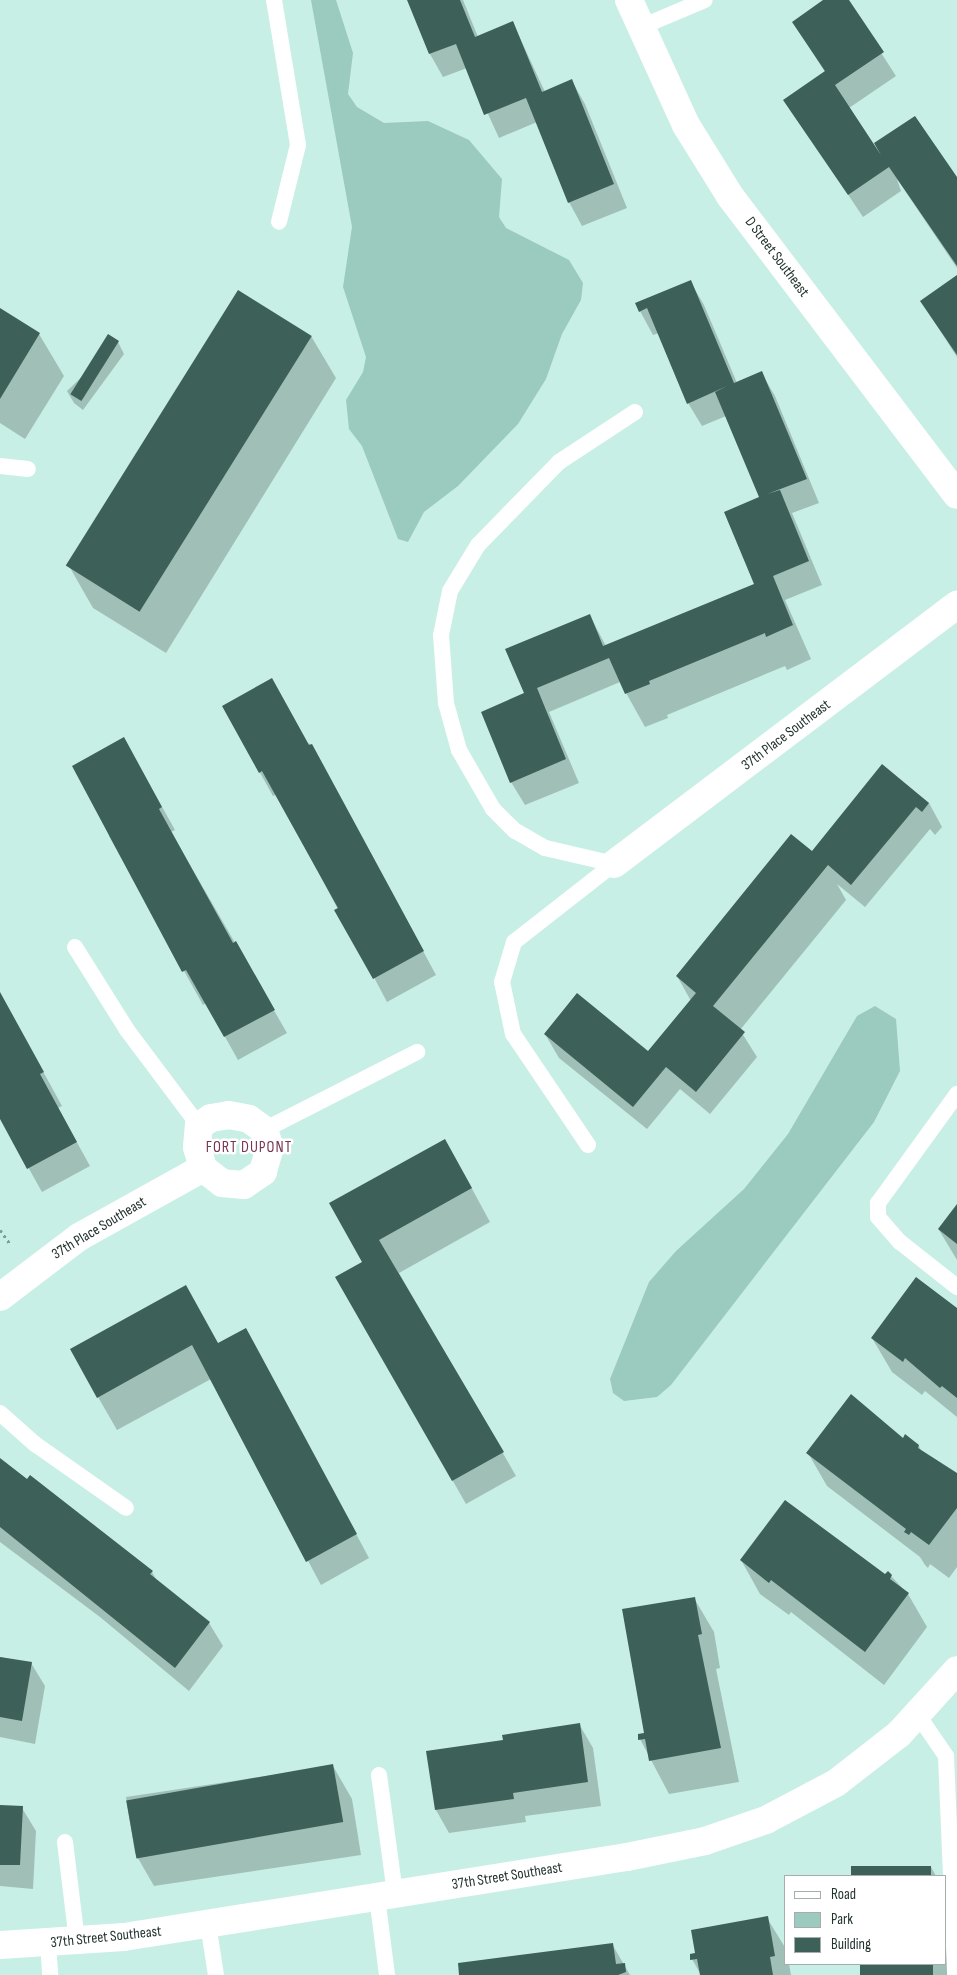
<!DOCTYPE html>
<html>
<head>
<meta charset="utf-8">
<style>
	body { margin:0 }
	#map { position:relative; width:957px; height:1975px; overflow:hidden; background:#c8efe5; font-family:"Sofia Sans Condensed",sans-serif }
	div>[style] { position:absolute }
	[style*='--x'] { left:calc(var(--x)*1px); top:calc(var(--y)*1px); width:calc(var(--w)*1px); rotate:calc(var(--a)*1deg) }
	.green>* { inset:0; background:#9bcabf }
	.shadow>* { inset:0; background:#0003 }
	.building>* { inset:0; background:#3d6059; transform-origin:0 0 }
	.path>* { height:3px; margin-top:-1.5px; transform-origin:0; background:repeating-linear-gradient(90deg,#7f9b94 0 2.5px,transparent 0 6.5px) }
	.service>* { height:16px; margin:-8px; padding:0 8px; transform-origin:8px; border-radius:8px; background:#fff }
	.minor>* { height:28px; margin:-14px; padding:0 14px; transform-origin:14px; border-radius:14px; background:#fff }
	span { translate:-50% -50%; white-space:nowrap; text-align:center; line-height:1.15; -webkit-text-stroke:5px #fff; paint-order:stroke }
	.street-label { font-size:15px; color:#243330 }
	.neighbourhood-label { font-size:16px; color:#79354f; letter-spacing:1px }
	.legend { position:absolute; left:784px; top:1875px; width:162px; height:90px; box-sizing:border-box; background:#fff; border:1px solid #a7adac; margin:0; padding:6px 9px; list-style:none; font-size:15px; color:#243330 }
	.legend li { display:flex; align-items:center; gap:10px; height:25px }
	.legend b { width:25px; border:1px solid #a7adac }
</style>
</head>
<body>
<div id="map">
	<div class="green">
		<div style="clip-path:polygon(311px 0,336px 0,353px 53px,348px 94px,357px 107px,384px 123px,428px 121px,469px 140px,502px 179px,499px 217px,506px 228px,569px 260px,583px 283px,581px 300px,562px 334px,546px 379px,518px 424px,458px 486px,424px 512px,408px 542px,398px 539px,362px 446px,349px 429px,346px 400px,363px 372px,366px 357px,343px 287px,352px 227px)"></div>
		<div style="clip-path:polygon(875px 1006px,896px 1019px,900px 1071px,874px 1122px,671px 1385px,657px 1397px,624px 1401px,613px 1393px,610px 1379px,649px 1282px,676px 1251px,744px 1189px,788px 1134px,857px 1016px)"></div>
	</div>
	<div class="shadow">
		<div style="clip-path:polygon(408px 0,463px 0,478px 37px,513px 23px,545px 92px,572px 81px,585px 104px,627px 208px,582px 226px,569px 202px,537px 122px,499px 138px,467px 68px,443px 77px,430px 54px)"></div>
		<div style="clip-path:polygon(825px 0,847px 0,896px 76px,849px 108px,886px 164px,957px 180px,957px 268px,897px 179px,901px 191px,863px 217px,785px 100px,825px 72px,793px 22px)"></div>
		<div style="clip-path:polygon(957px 276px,957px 357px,921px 301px)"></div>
		<div style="clip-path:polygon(690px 281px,704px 305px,737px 383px,761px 372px,775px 396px,819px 503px,792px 513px,822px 585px,785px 600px,811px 659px,787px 670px,785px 666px,667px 715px,668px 718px,645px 727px,620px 682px,549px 712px,579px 783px,525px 805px,511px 782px,526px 694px,590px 616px,606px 646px,756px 585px,760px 498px,726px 416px,702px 426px,688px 403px,659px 333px,653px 335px,640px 311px)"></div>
		<div style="clip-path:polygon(0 309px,39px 334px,64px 376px,25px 439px,0 423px)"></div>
		<div style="clip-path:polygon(311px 336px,336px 378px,166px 653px,93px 608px,69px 566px)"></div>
		<div style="clip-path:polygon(118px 342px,124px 354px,83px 410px,74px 403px,67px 391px)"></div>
		<div style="clip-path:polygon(223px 706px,312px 745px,436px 975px,387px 1002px,277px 794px,273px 796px)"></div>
		<div style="clip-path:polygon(137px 762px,175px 830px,171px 832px,287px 1033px,238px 1060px,206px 1003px,203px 1005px,109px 836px)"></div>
		<div style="clip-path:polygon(882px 766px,929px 803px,942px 827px,935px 835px,930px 829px,865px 907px,837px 884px,846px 900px,740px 1030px,757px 1057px,710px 1114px,680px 1089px,647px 1129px,559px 1058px,545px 1034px,648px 1053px,691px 1001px,677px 976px,816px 857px)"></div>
		<div style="clip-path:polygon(0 993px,62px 1106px,58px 1108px,90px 1166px,42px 1192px,0 1117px)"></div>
		<div style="clip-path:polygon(464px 1174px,490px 1222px,399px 1273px,516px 1476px,466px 1504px,337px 1277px,364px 1263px,331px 1203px)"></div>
		<div style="clip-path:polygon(957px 1206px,957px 1260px,939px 1230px)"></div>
		<div style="clip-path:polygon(185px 1286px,218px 1344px,246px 1329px,369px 1558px,321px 1585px,211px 1379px,117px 1430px,98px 1397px)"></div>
		<div style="clip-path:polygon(957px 1309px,957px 1417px,925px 1391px,922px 1395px,892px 1372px,872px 1338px)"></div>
		<div style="clip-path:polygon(903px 1440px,919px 1446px,922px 1453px,957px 1476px,957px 1567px,949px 1578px,930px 1564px,928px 1568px,925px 1565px,920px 1557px,827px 1486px,808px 1453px)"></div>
		<div style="clip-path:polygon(0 1459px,152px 1572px,157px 1581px,209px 1623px,223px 1646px,189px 1691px,100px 1617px,0 1542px)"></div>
		<div style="clip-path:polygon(741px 1560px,891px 1576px,908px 1594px,927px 1627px,884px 1685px,791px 1612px,789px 1615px,760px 1594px)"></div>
		<div style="clip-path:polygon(694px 1598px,714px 1632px,720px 1668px,716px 1669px,739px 1782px,669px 1794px,640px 1739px,645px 1734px)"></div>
		<div style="clip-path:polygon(0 1657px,31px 1663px,45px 1686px,35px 1744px,0 1737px)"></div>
		<div style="clip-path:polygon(579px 1724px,593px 1748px,601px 1806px,525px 1816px,526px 1822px,449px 1833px,436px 1810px,504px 1741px)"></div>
		<div style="clip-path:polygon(333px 1766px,352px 1799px,361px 1855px,154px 1886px,135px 1853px,126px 1797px)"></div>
		<div style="clip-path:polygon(0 1806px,22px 1808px,36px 1831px,33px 1889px,0 1886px)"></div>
		<div style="clip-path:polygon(931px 1867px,936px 1876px,853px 1876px,853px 1868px)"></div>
		<div style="clip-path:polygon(946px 1894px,952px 1975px,861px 1975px,860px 1964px,946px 1964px)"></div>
		<div style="clip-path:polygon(767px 1918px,786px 1949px,786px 1964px,789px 1964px,791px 1975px,701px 1975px,692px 1959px)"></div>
		<div style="clip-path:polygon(612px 1944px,630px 1975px,461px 1975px)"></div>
	</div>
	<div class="building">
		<div style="clip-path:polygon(407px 0,460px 0,475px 37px,513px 21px,542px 92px,572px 79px,614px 184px,568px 203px,526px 98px,484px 115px,456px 44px,429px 54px)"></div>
		<div style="clip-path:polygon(823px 0,849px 0,884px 52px,835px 85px,881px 155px,874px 143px,915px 116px,957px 177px,957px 266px,889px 167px,848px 195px,783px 100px,825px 71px,792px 22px)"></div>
		<div style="clip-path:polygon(957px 275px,957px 355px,920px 301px)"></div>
		<div style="clip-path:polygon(691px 280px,734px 383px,762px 371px,807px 479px,767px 494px,780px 490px,809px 561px,773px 576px,793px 625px,766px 637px,765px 633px,649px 681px,650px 684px,625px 694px,609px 658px,537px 688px,566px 759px,510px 783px,481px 712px,524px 693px,505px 649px,590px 614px,603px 646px,754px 584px,724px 512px,759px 497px,715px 392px,727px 386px,687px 404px,647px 308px,639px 312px,635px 303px)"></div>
		<div style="left:238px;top:290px;width:87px;height:325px;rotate:32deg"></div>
		<div style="clip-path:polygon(0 308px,40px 333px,0 399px)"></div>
		<div style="left:108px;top:334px;width:13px;height:71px;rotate:32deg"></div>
		<div style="clip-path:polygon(272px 678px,309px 745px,312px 744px,424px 951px,373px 979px,334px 910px,338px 908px,262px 771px,259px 773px,222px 706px)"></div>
		<div style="clip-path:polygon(124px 737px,162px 807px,159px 809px,233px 943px,236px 941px,275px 1010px,224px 1037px,186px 970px,182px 972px,72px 766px)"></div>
		<div style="clip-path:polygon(882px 764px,929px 803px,922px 812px,916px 807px,851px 885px,828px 865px,713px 1006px,745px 1032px,696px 1092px,666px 1067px,633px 1107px,544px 1034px,577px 993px,648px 1051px,696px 993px,676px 976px,791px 834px,812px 851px)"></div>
		<div style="clip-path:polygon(0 992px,44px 1072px,40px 1074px,77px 1142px,27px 1169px,0 1119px)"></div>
		<div style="clip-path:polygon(445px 1139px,472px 1188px,379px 1240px,504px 1452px,452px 1481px,335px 1277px,362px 1262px,329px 1203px)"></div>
		<div style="clip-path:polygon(957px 1204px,957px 1244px,938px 1229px)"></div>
		<div style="clip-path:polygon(916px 1277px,957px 1308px,957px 1398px,942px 1386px,940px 1388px,905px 1358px,903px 1362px,871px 1338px)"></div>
		<div style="clip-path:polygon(186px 1285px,218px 1343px,246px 1328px,357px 1534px,306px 1562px,192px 1345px,97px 1398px,70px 1349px)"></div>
		<div style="clip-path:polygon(851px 1394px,903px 1438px,905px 1434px,919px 1445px,918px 1448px,957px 1473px,957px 1508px,929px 1545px,911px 1532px,909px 1535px,904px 1532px,906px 1529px,806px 1453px)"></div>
		<div style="clip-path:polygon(0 1458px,27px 1479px,30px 1475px,153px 1571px,150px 1574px,210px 1622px,175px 1668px,0 1527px)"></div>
		<div style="clip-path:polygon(785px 1500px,885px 1574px,888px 1571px,892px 1575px,890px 1579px,909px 1593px,865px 1652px,771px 1580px,769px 1583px,740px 1560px)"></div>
		<div style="clip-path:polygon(695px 1597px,702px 1634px,698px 1635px,721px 1748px,649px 1761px,645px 1739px,638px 1740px,638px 1734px,644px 1733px,622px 1609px)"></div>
		<div style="clip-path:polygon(0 1657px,32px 1662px,22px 1721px,0 1717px)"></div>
		<div style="clip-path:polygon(580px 1723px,588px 1782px,513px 1793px,514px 1799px,435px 1810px,426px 1751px,503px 1740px,502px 1735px)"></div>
		<div style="left:333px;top:1764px;width:59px;height:210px;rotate:80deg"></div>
		<div style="clip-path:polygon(0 1805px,23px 1806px,20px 1865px,0 1865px)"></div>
		<div style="left:931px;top:1866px;width:10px;height:80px;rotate:90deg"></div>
		<div style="clip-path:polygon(768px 1916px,775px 1956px,770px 1957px,773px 1975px,700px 1975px,697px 1959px,690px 1960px,690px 1954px,695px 1953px,691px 1930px)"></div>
		<div style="clip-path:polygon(613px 1943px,616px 1964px,625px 1963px,626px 1972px,618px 1975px,459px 1975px,458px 1963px)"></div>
		<div style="left:860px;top:1964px;width:73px;height:11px"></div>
	</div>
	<div class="path">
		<div style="--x:0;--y:1230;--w:19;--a:54"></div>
	</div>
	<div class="service">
		<div style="--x:274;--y:0;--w:147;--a:80.6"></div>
		<div style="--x:298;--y:145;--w:79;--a:103.9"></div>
		<div style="--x:641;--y:27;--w:69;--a:-22.9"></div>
		<div style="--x:0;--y:466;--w:28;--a:6"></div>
		<div style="--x:614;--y:864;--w:71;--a:-166.9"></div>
		<div style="--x:545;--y:848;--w:34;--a:-150"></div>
		<div style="--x:515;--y:831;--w:31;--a:-135"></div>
		<div style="--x:493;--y:809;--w:68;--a:-120"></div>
		<div style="--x:459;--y:750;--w:49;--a:-105.5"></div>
		<div style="--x:446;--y:703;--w:68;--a:-94.2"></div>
		<div style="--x:441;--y:635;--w:45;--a:-78.4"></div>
		<div style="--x:450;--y:591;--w:54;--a:-58.7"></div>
		<div style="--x:478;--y:545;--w:116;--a:-45.7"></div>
		<div style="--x:559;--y:462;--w:91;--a:-33.3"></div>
		<div style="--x:75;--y:947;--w:98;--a:57.9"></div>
		<div style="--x:127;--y:1030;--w:120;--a:53.1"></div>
		<div style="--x:957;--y:1094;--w:135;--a:125.9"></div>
		<div style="--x:878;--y:1203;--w:14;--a:90"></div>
		<div style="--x:878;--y:1217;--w:33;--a:49"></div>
		<div style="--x:900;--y:1242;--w:73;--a:38.3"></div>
		<div style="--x:264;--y:1130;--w:172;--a:-27"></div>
		<div style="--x:588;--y:1145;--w:134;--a:-124"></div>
		<div style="--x:513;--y:1034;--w:53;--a:-101.9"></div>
		<div style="--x:502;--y:982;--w:42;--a:-73.3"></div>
		<div style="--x:514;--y:942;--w:127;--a:-38"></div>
		<div style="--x:0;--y:1413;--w:47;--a:41.5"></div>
		<div style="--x:35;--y:1444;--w:111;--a:35.1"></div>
		<div style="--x:918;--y:1715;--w:50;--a:55.7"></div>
		<div style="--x:946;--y:1756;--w:219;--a:87.6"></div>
		<div style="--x:379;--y:1775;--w:120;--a:82.3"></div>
		<div style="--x:65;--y:1842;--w:100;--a:83.1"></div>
		<div style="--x:377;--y:1897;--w:79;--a:82.7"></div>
		<div style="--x:208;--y:1924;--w:52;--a:81.1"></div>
		<div style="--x:48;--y:1943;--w:32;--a:86"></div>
	</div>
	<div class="minor">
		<div style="--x:629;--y:0;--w:137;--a:65.5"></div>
		<div style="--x:686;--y:125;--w:84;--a:58.2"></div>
		<div style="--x:730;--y:196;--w:375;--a:52.8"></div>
		<div style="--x:614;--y:864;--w:430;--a:-37.1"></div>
		<div style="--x:229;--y:1115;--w:20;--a:11"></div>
		<div style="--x:249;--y:1119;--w:19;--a:36"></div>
		<div style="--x:264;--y:1130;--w:18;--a:71"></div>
		<div style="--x:270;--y:1147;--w:26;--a:106"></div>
		<div style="--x:263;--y:1172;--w:23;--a:146"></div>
		<div style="--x:244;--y:1185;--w:22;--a:-175"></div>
		<div style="--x:222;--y:1183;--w:24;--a:-142"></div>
		<div style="--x:203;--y:1168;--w:22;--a:-106"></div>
		<div style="--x:197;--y:1147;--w:21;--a:-85"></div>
		<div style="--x:199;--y:1126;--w:14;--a:-34"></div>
		<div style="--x:211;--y:1118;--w:18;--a:-9"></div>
		<div style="--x:0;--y:1297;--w:99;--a:-37.2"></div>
		<div style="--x:79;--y:1237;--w:142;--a:-29.1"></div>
		<div style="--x:0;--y:1945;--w:124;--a:-3.7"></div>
		<div style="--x:124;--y:1937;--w:509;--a:-9.04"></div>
		<div style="--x:627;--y:1857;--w:80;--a:-11.6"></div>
		<div style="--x:705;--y:1841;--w:65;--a:-19"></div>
		<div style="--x:766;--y:1820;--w:79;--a:-27.9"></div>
		<div style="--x:836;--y:1783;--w:80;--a:-37.9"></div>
		<div style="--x:899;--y:1734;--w:86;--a:-47.8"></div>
	</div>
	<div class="street-label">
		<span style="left:777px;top:257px;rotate:53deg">D Street Southeast</span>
		<span style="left:786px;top:735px;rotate:-37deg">37th Place Southeast</span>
		<span style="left:99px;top:1228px;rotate:-31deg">37th Place Southeast</span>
		<span style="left:507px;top:1876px;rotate:-9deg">37th Street Southeast</span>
		<span style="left:106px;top:1937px;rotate:-6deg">37th Street Southeast</span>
	</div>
	<div class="neighbourhood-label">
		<span style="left:249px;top:1148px">FORT DUPONT</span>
	</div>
	<ul class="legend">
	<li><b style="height:6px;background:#fff"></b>Road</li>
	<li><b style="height:14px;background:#9bcabf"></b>Park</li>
	<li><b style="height:14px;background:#3d6059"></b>Building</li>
	</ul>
</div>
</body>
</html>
